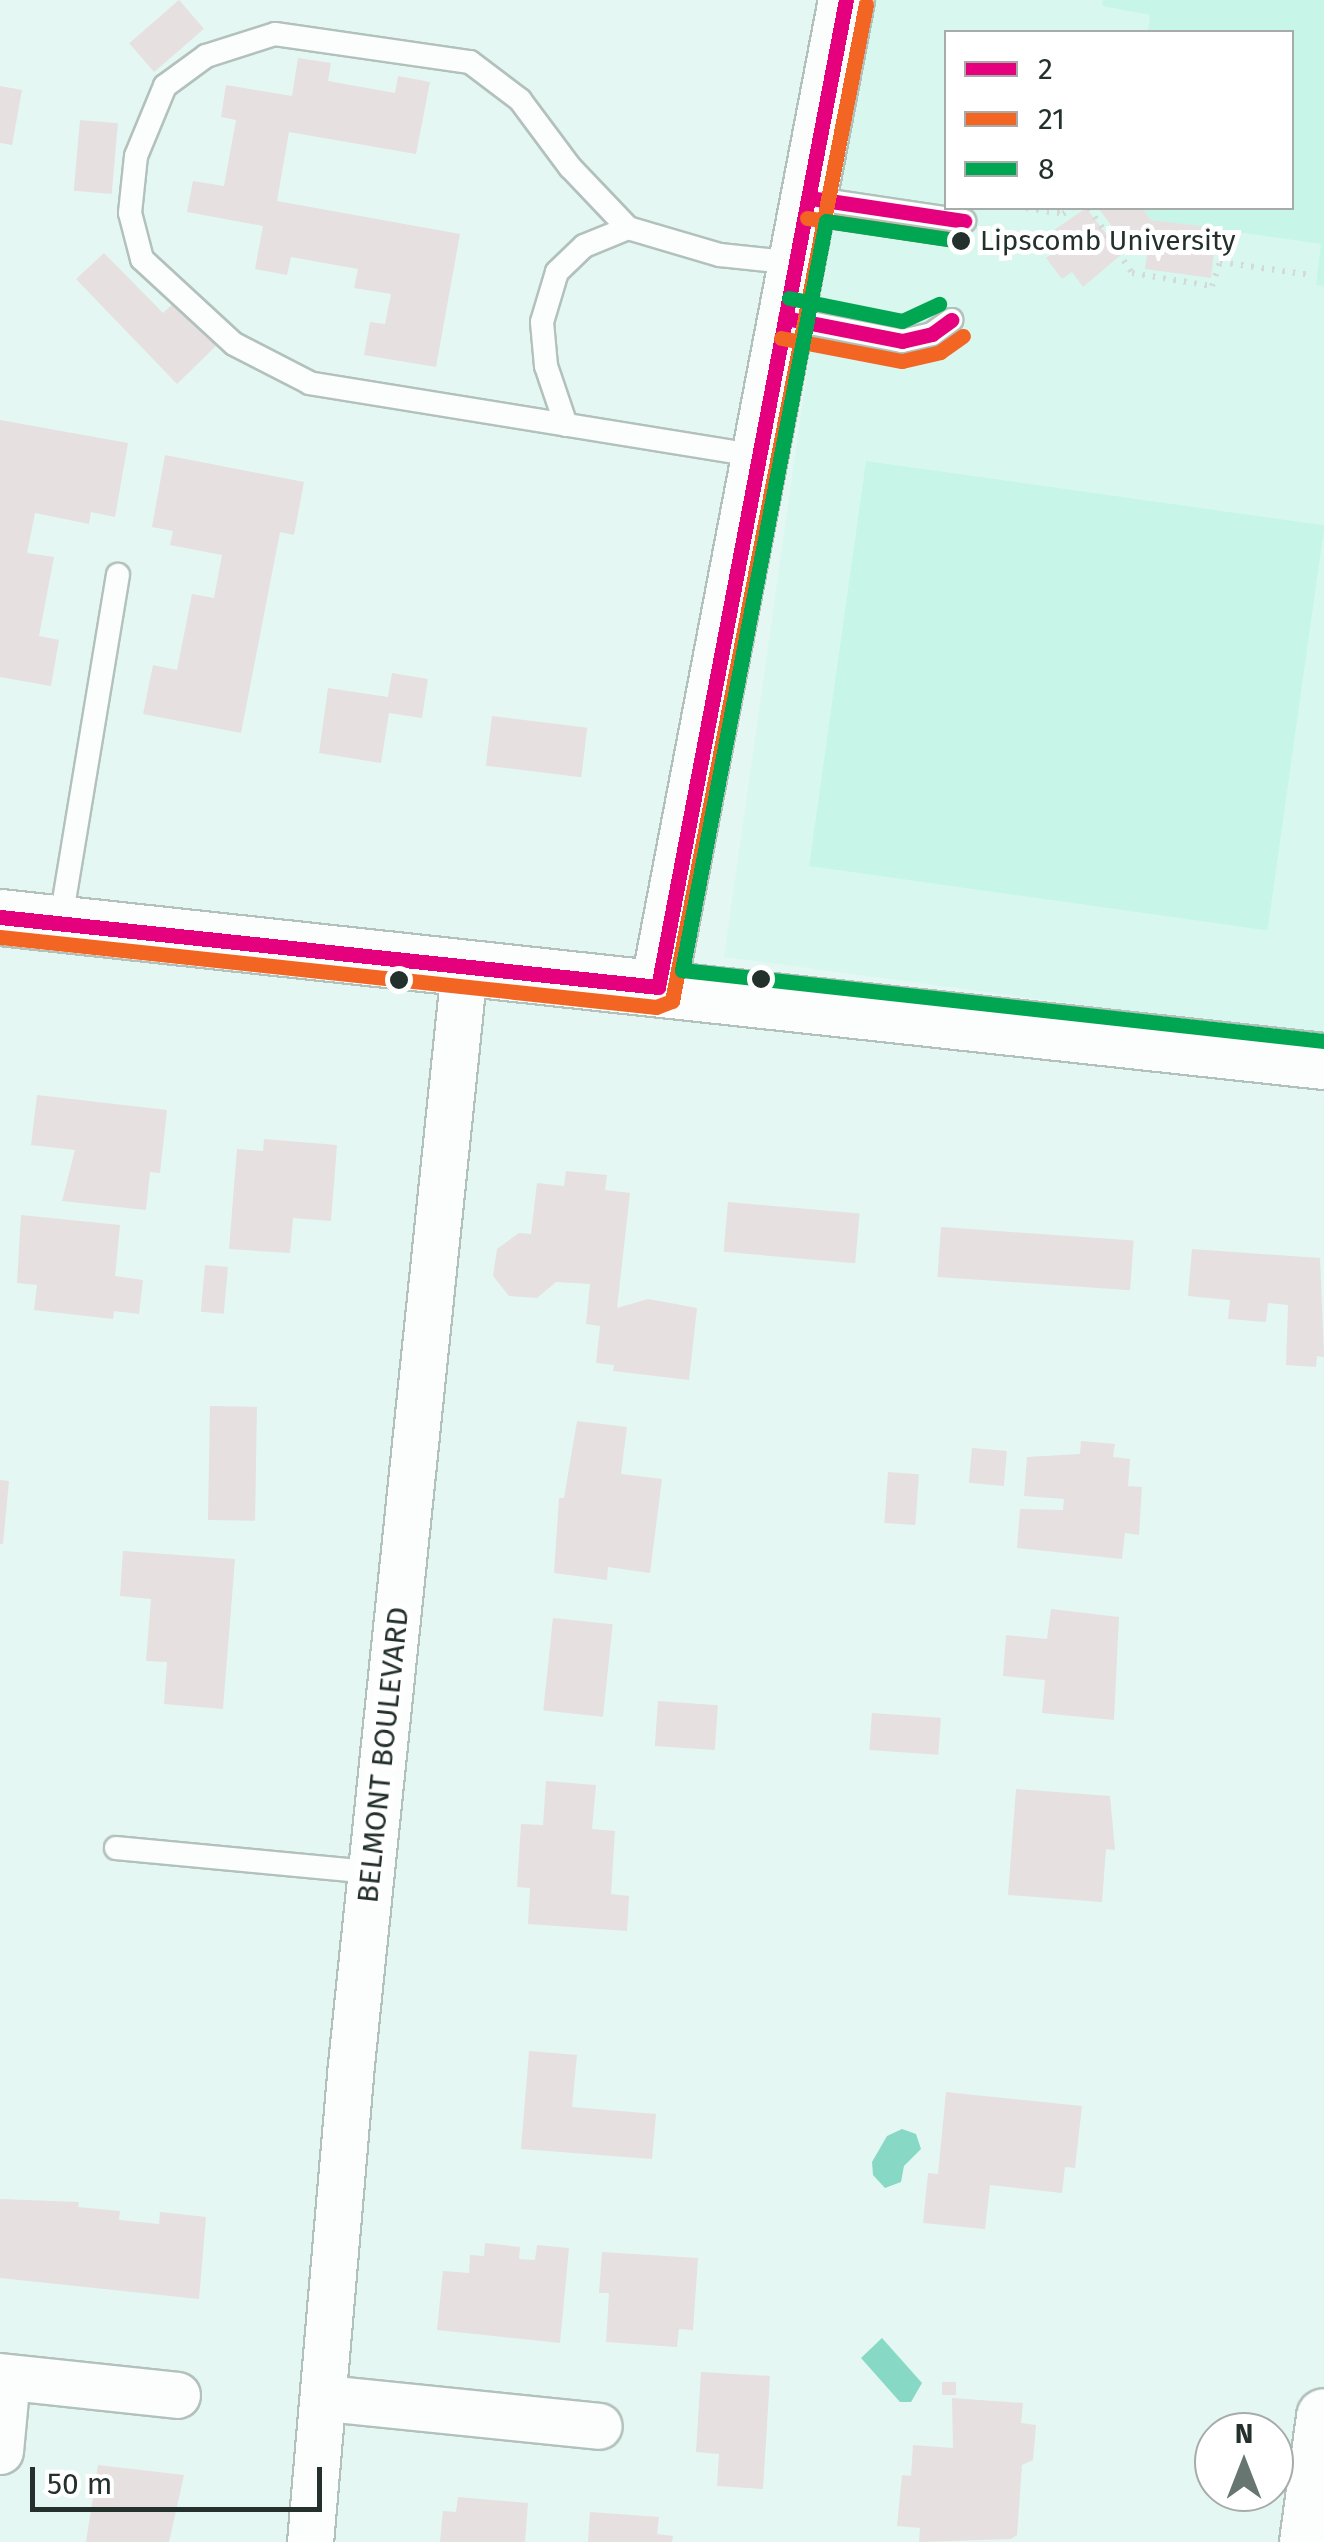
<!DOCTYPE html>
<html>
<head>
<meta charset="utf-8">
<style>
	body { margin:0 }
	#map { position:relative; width:1324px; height:2542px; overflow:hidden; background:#e5f7f2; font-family:"Fira Sans",sans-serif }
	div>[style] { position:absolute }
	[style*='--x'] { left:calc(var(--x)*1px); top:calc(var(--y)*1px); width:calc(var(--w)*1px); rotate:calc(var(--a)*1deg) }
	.built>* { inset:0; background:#d8f8ef }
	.green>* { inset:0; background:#c7f6e9; transform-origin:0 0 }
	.water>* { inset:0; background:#88d8c6 }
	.building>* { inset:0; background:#e6e0e1; transform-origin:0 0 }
	.path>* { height:6px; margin-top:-3px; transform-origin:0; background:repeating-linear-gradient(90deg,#d4dad8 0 2.5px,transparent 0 10.5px) }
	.roads { filter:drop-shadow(2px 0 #b2c1bc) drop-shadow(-2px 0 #b2c1bc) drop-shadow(0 2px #b2c1bc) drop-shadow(0 -2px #b2c1bc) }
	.lane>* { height:22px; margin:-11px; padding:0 11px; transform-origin:11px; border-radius:11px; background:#fbfefd }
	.street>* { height:45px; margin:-22.5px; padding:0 22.5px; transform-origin:22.5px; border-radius:22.5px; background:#fbfefd }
	.secondary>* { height:55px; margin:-27.5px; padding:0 27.5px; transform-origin:27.5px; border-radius:27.5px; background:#fbfefd }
	.bus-1>* { height:15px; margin:-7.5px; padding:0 7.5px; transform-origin:7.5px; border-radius:7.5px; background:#e5007d }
	.bus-2>* { height:15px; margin:-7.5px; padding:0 7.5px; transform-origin:7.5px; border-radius:7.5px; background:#f26522 }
	.bus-3>* { height:15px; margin:-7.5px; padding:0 7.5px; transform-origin:7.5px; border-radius:7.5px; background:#00a651 }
	.dots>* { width:28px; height:28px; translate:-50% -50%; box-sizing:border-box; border:5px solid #fff; border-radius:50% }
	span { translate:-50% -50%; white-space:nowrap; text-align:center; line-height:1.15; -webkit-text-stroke:10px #fff; paint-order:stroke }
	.bus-label { font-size:28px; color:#23302c }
	.left { translate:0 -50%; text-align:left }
	.street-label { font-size:30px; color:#23302c }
	.legend { position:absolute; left:944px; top:30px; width:350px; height:180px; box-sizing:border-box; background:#fff; border:2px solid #a7acab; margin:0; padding:12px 18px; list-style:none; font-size:30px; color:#23302c }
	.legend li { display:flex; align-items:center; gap:20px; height:50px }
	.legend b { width:50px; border:2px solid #a7acab }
	.north { position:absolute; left:1194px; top:2412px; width:100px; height:100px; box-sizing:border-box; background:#fff; border:2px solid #a7acab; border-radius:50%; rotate:0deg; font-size:28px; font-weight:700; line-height:40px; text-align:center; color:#23302c }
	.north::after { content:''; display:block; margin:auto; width:35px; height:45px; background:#677671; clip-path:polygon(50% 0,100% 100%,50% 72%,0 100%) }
	.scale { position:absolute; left:30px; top:2467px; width:292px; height:45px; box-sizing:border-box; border:5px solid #23302c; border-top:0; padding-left:12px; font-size:30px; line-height:35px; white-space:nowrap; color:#23302c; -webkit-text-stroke:8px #fff; paint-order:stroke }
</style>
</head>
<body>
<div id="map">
	<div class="built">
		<div style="clip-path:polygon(evenodd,876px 0,1324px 0,1324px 1037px,724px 957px,813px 329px,876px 0,946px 32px,1292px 32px,1292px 208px,946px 208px,946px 32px)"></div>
	</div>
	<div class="green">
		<div style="clip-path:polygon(1103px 0,1324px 0,1324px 286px,1316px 285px,1321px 244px,1151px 220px,1142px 208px,1292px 208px,1292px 32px,1148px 32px,1150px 15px,1102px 6px)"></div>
		<div style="left:866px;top:461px;width:463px;height:409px;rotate:8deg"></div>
	</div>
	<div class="water">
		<div style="clip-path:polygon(902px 2129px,916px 2134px,921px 2149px,904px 2166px,901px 2182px,885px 2188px,873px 2175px,872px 2162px,887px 2136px)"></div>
		<div style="clip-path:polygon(882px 2338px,922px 2383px,911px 2402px,900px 2402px,861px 2358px)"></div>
	</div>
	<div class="building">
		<div style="left:179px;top:0;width:38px;height:66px;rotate:49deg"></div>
		<div style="clip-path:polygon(298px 58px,331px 63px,328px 81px,395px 93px,398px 76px,430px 82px,416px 154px,289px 132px,277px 201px,460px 234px,436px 367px,364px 355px,370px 322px,385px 324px,391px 294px,354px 288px,358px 269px,291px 257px,287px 275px,255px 269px,263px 226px,187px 212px,193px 181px,224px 186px,236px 120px,221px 117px,226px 85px,292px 96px)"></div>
		<div style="clip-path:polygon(0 86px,22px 90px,12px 145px,0 143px)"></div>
		<div style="left:80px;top:120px;width:38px;height:71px;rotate:5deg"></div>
		<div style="clip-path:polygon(1086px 208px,1122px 254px,1083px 287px,1072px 272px,1062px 279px,1046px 258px,1055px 251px,1044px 237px)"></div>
		<div style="clip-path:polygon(1098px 208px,1142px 208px,1151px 220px,1217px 228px,1211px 278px,1145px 269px,1150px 233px,1129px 249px)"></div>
		<div style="clip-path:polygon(104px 253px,163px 313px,176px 301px,218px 344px,177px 384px,76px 279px)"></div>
		<div style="clip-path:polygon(0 420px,128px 443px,115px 517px,91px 512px,89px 524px,35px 513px,27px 553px,54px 557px,39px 636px,59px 640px,51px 686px,0 677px)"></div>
		<div style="clip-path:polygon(165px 455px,304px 482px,294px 535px,280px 532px,241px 733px,143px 714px,153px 665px,177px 670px,192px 594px,214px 598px,222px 555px,170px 545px,173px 531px,152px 527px)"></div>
		<div style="clip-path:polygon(392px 673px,428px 679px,422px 718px,389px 713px,381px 763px,319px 753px,328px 688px,388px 697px)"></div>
		<div style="left:492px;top:716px;width:96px;height:50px;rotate:7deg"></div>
		<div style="clip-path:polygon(37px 1095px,167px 1110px,160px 1173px,150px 1172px,146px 1210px,62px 1201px,75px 1150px,31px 1145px)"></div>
		<div style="clip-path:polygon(264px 1139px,337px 1145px,331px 1221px,293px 1218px,290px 1253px,229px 1249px,237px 1149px,263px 1151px)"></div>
		<div style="clip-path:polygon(566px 1171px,607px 1175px,605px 1190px,630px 1193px,617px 1308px,648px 1299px,697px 1308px,689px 1380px,613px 1371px,614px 1365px,596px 1363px,600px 1326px,586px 1324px,590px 1284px,556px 1282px,537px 1298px,509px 1296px,493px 1276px,497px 1249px,519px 1233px,531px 1234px,537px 1183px,564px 1186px)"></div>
		<div style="left:728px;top:1202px;width:132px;height:50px;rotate:5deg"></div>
		<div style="clip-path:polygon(21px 1215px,120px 1225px,115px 1276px,143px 1280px,139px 1314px,114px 1311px,113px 1319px,34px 1310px,37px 1285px,17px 1283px)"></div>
		<div style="left:941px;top:1227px;width:193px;height:50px;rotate:4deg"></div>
		<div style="clip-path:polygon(1192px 1249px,1320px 1258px,1324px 1357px,1317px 1356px,1316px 1367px,1286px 1365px,1288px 1305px,1268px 1303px,1266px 1322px,1228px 1319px,1230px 1300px,1188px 1296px)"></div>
		<div style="left:205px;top:1265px;width:23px;height:47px;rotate:5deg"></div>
		<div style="left:210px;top:1406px;width:47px;height:114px;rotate:1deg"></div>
		<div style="clip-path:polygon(577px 1421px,627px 1427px,621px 1474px,662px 1479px,650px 1573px,608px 1567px,607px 1580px,554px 1573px,559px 1498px,564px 1498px)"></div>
		<div style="clip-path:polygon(1081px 1441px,1115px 1444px,1113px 1457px,1130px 1459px,1128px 1486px,1142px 1487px,1139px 1535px,1125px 1533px,1122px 1559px,1017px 1548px,1020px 1509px,1063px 1510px,1064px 1499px,1024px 1496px,1027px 1457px,1080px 1454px)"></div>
		<div style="left:972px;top:1448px;width:35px;height:35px;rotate:5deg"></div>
		<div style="left:888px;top:1472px;width:31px;height:51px;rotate:4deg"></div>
		<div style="clip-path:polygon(0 1480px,9px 1481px,3px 1544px,0 1544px)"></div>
		<div style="clip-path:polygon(123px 1551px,235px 1559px,223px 1709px,164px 1704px,167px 1662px,146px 1661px,151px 1599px,120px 1596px)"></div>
		<div style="clip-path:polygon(1051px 1609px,1119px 1617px,1114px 1720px,1042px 1713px,1045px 1680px,1003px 1676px,1006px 1635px,1047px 1639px)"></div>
		<div style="left:553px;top:1618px;width:60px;height:93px;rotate:6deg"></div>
		<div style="left:658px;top:1701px;width:60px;height:45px;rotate:4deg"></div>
		<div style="left:872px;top:1713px;width:69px;height:37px;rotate:4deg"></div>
		<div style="clip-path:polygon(546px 1781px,596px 1785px,592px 1829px,615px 1831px,611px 1894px,629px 1896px,627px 1931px,528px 1924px,530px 1888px,517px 1887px,521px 1824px,543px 1825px)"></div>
		<div style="clip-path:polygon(1016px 1789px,1110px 1796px,1115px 1850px,1106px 1849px,1102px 1902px,1008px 1895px)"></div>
		<div style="clip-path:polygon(529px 2051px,577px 2055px,572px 2107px,656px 2114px,652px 2159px,521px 2149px)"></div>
		<div style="clip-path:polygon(946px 2092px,1082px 2106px,1075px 2168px,1065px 2167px,1062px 2193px,990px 2185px,985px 2229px,923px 2223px,928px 2173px,938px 2174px)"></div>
		<div style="clip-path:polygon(0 2199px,79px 2202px,78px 2207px,120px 2211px,119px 2220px,159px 2224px,160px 2212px,206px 2217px,199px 2299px,0 2278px)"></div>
		<div style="clip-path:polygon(485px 2243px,520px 2247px,519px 2259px,535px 2260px,537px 2245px,569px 2248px,560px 2343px,437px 2330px,443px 2271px,469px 2273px,470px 2255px,484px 2256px)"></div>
		<div style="clip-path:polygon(602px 2252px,698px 2258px,693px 2330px,679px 2329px,677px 2347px,606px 2342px,609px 2293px,599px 2293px)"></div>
		<div style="clip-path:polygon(701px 2372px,770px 2376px,763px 2489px,717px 2486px,719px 2454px,696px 2452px)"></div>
		<div style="left:942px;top:2382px;width:14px;height:13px"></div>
		<div style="clip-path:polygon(952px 2398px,1023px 2403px,1021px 2423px,1036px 2425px,1033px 2460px,1022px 2465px,1017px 2535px,1011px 2539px,919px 2542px,920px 2528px,897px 2526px,902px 2475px,911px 2476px,913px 2445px,953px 2448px)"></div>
		<div style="clip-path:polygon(98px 2465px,184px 2475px,169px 2542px,86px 2542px)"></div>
		<div style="clip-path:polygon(458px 2497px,528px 2503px,525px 2542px,440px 2542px,443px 2511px,456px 2512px)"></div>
		<div style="clip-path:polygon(590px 2512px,659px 2517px,657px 2534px,673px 2536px,672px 2542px,588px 2542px)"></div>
	</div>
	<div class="path">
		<div style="--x:1026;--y:208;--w:37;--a:9"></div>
		<div style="--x:1063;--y:214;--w:11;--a:-34"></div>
		<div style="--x:1089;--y:208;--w:78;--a:56.5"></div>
		<div style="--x:1132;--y:273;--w:81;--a:9.2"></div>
		<div style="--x:1212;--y:286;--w:25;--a:-72"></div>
		<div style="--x:1220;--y:262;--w:92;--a:8.1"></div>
	</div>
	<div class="roads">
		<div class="lane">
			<div style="--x:810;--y:198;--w:156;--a:8.5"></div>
			<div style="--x:785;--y:318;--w:119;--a:11.1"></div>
			<div style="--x:902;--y:341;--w:31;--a:-13"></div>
			<div style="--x:932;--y:334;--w:24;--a:-36"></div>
			<div style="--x:566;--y:425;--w:62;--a:-108.7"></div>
			<div style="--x:546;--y:366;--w:44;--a:-95.2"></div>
			<div style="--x:542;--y:322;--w:52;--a:-73.3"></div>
			<div style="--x:557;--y:272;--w:37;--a:-44"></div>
			<div style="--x:584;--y:246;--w:48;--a:-22.2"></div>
			<div style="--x:759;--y:456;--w:455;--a:-170.8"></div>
			<div style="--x:310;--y:383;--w:85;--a:-152.8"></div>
			<div style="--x:234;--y:344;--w:125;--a:-137.3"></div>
			<div style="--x:142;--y:259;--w:48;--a:-104.6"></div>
			<div style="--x:130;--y:213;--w:57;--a:-84"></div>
			<div style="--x:136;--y:156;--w:76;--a:-67.5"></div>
			<div style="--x:165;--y:86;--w:51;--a:-36.2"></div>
			<div style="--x:206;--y:56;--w:72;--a:-17.7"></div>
			<div style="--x:275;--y:34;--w:197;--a:8.2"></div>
			<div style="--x:470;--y:62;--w:63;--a:37.2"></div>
			<div style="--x:520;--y:100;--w:84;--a:53.3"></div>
			<div style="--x:570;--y:167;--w:84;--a:46.4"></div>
			<div style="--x:628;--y:228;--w:96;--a:16.4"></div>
			<div style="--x:720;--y:255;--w:76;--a:6"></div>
			<div style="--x:60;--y:925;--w:355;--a:-80.6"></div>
			<div style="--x:116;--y:1848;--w:256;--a:5.4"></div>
		</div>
		<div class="street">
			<div style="--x:0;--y:2376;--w:178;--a:6.1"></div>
			<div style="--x:325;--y:2398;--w:275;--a:5.8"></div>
			<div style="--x:0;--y:2451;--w:74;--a:-84.6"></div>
			<div style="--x:310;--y:2542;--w:470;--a:-85.1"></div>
			<div style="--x:350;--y:2074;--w:1111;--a:-84.11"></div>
		</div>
		<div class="secondary">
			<div style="--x:0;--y:917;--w:1332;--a:6.21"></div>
			<div style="--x:658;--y:987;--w:1005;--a:-79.22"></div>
			<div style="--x:1307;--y:2542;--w:127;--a:-82.3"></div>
		</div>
	</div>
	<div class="bus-1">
		<div style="--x:810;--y:198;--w:156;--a:8.5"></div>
		<div style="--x:785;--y:318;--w:119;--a:11.1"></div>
		<div style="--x:902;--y:341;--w:31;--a:-13"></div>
		<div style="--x:932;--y:334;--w:24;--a:-36"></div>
		<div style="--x:0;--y:917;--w:662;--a:6.07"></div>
		<div style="--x:658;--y:987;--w:1005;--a:-79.22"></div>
	</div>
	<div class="bus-2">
		<div style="--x:807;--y:218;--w:156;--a:8.5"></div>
		<div style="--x:781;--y:338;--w:123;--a:10.8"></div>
		<div style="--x:902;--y:361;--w:39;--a:-13"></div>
		<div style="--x:940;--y:352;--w:28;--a:-35"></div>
		<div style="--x:0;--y:937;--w:660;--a:6.09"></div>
		<div style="--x:656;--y:1007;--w:17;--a:-21"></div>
		<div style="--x:672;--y:1001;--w:1016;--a:-78.99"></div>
	</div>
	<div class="bus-3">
		<div style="--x:961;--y:241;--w:136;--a:-171.6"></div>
		<div style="--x:826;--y:221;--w:763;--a:100.88"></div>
		<div style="--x:682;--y:970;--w:646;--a:6.31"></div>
		<div style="--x:789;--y:298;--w:115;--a:11.5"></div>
		<div style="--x:902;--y:321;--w:41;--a:-24.7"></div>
	</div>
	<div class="dots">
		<div style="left:961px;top:241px;background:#23302c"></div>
		<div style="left:761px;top:979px;background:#23302c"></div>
		<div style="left:399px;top:980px;background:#23302c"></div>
	</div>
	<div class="bus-label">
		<span class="left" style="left:980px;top:241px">Lipscomb University</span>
	</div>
	<div class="street-label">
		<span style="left:383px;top:1755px;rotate:-84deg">BELMONT BOULEVARD</span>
	</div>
	<ul class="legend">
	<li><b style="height:12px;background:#e5007d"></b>2</li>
	<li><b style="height:12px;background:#f26522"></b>21</li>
	<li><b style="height:12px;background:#00a651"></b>8</li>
	</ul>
	<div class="north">N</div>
	<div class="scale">50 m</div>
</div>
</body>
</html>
